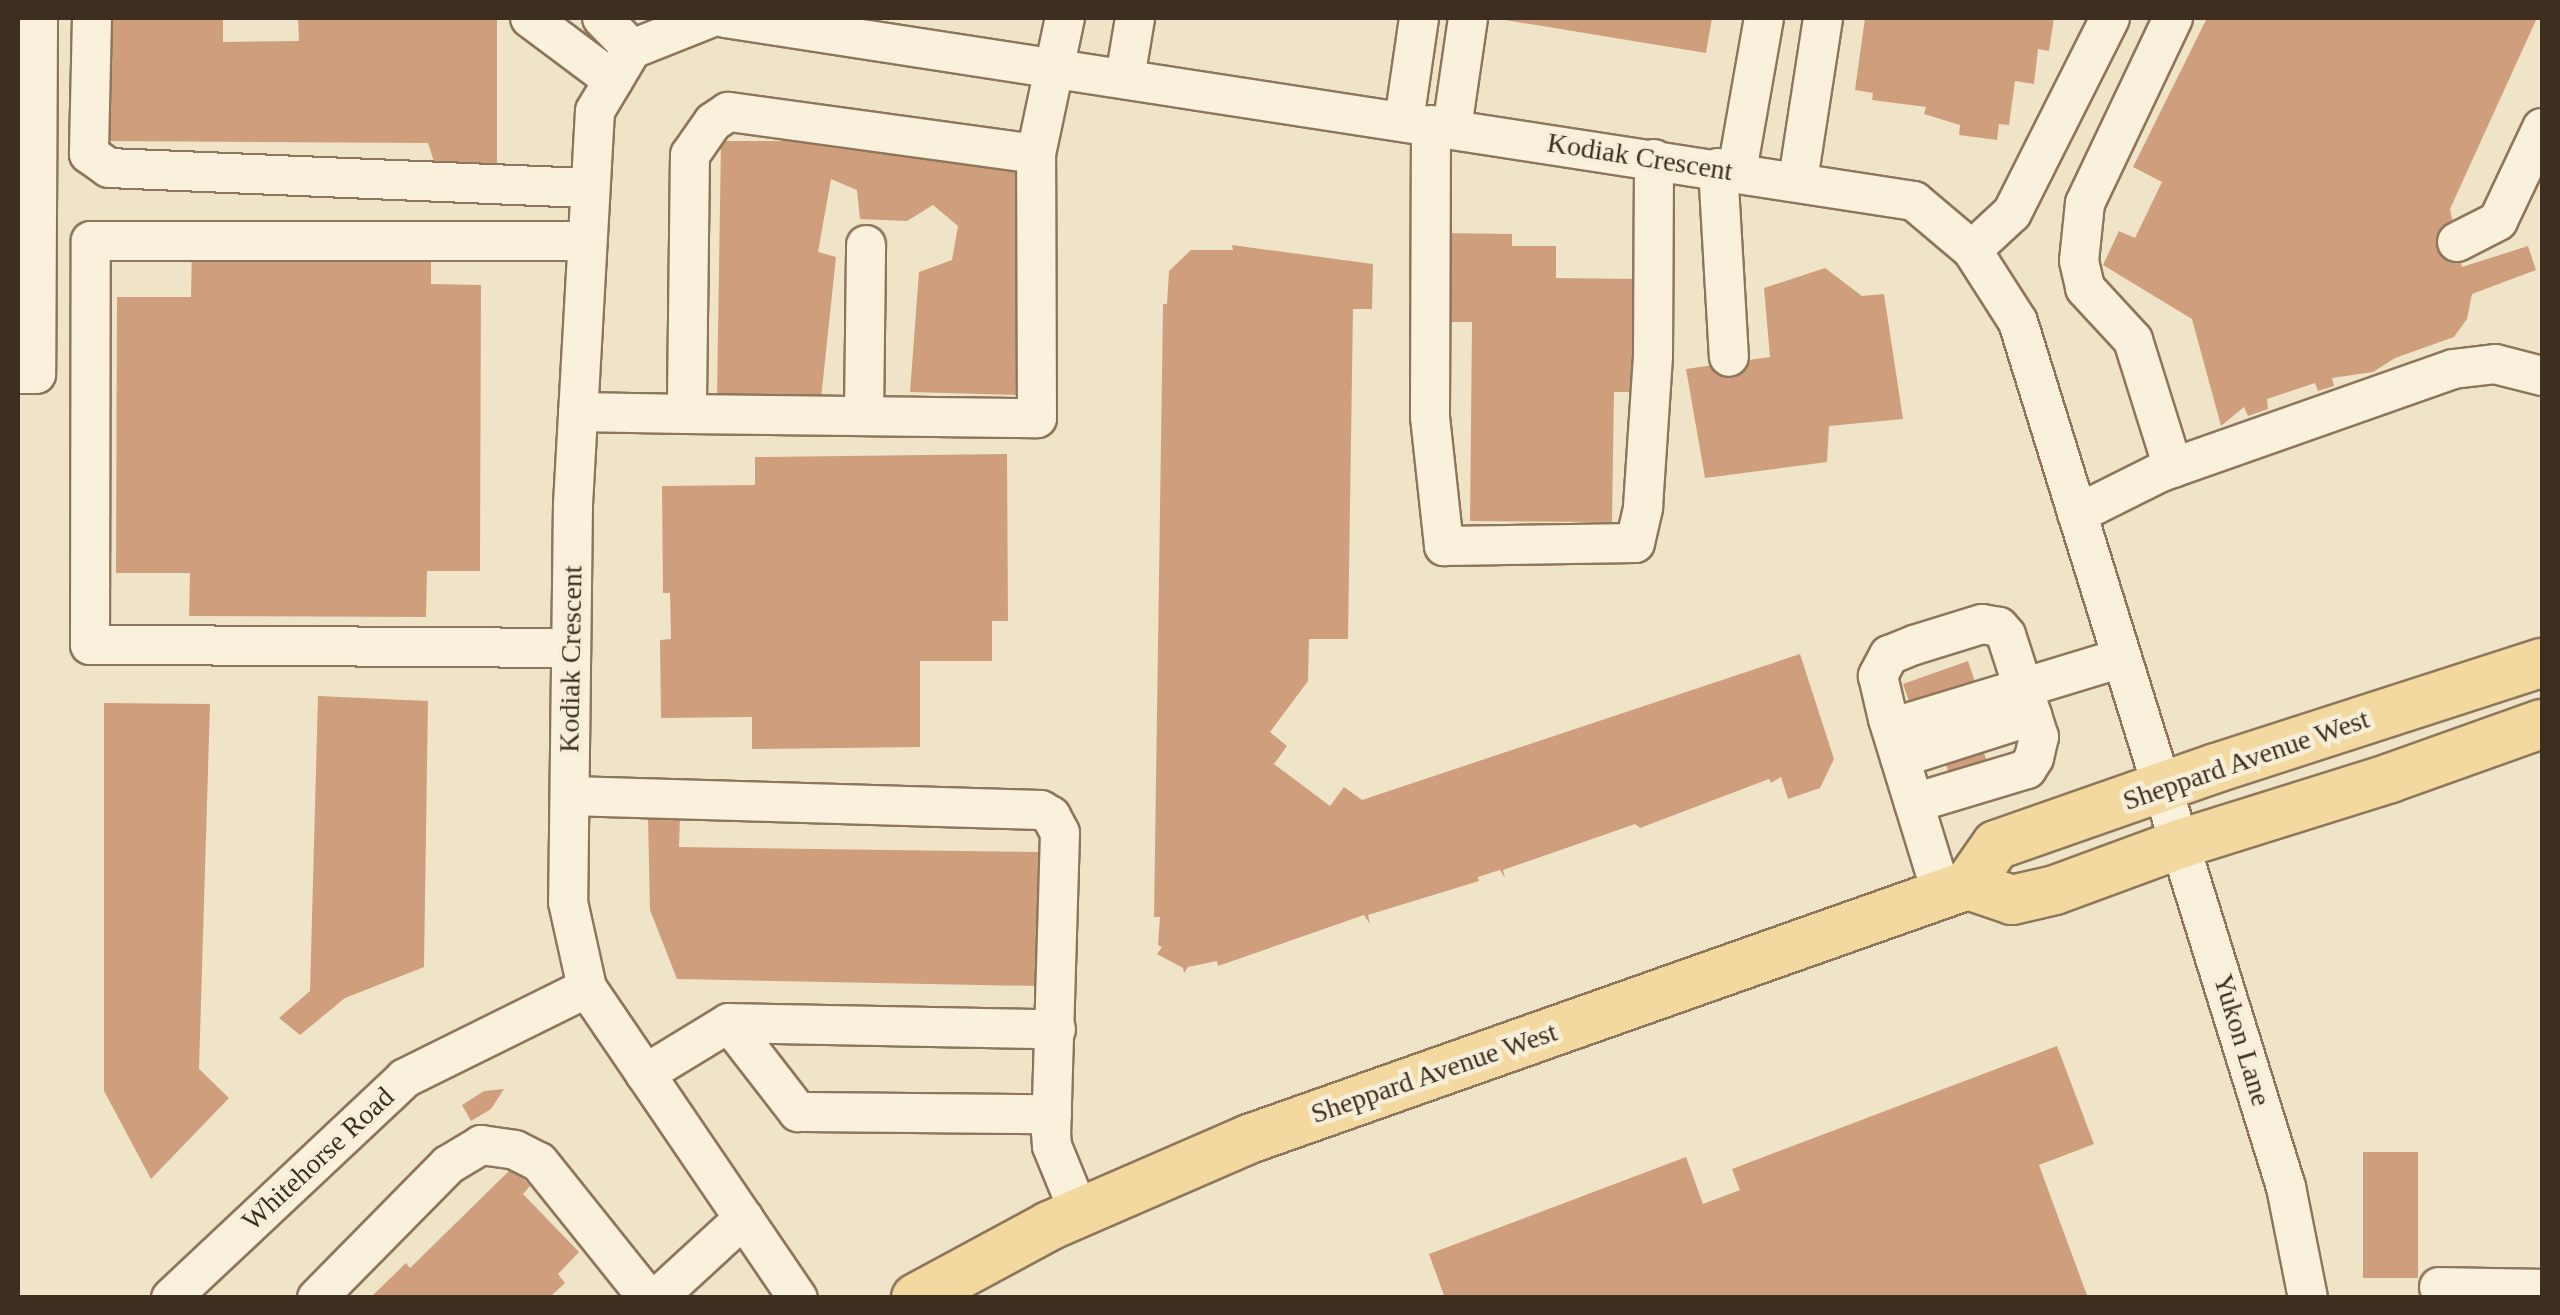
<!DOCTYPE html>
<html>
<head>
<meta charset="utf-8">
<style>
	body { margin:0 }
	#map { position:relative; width:2560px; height:1315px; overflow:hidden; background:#f0e4c8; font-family:"Times New Roman",serif }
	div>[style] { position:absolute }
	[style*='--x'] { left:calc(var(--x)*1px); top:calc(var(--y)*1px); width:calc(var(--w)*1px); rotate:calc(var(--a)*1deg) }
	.building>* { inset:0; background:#cf9f7d; transform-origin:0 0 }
	.roads { filter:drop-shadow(2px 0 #8d765c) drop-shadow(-2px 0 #8d765c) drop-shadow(0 2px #8d765c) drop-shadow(0 -2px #8d765c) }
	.minor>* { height:38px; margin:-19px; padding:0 19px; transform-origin:19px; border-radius:19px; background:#faf1dc }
	.major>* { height:48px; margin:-24px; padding:0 24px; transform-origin:24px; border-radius:24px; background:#f3d9a0 }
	span { translate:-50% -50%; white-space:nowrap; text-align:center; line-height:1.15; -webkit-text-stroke:9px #f7eed8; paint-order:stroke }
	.street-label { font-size:28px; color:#3d2e20 }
	.frame { position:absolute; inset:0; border:20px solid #3d2e20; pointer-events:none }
</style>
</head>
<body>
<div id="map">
	<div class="building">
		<div style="clip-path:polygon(107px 18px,223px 18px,223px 42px,299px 41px,298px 18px,497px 18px,497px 180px,439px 177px,428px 143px,107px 141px)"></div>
		<div style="clip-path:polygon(1493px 18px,1712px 18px,1706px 53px)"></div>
		<div style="clip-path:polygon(1865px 18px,1978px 19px,2054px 18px,2049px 51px,2038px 49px,2034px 84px,2015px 81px,2009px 125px,1999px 124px,1997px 140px,1959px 135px,1960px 125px,1924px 114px,1926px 107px,1872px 100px,1873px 93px,1855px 90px)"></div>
		<div style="clip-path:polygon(2207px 18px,2537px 18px,2450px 209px,2462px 267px,2528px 246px,2536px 270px,2472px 294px,2467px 319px,2454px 337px,2395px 358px,2373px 372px,2332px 378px,2334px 386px,2318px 391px,2315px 383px,2267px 399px,2268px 409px,2248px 416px,2244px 407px,2221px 426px,2192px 319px,2103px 265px,2119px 231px,2135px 238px,2162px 182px,2133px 167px)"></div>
		<div style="clip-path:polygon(721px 141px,828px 141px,1018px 172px,1018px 395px,910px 392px,919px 272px,952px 260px,958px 226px,933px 205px,907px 221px,860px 219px,857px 190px,831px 179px,818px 252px,836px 257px,821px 399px,717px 396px)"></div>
		<div style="clip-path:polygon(1440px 233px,1512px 234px,1512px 246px,1556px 246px,1556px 278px,1636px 279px,1634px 392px,1614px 392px,1612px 522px,1470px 521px,1472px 322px,1439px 322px)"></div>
		<div style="clip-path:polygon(192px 244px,431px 245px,431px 284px,481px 285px,480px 571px,427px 571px,426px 617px,189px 616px,190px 573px,116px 573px,117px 297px,191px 297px)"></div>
		<div style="clip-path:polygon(1232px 245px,1373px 264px,1372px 309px,1353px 309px,1348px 639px,1309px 639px,1308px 681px,1270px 732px,1287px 746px,1274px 764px,1330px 806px,1344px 787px,1362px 800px,1800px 654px,1834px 759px,1820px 788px,1788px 799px,1781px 777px,1771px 783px,1769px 779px,1640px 828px,1635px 824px,1503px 870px,1505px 878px,1500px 870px,1478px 877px,1479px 881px,1368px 915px,1370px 924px,1364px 915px,1218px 966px,1217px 961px,1188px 967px,1184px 973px,1183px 968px,1157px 954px,1162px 947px,1158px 945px,1160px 917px,1154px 917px,1163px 304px,1167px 304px,1169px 271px,1191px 250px,1233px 250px)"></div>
		<div style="clip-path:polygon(1825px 268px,1862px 296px,1884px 294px,1903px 419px,1829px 426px,1827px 462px,1705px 478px,1686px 369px,1770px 357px,1764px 288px)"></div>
		<div style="clip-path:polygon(1007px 454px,1008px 621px,992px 621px,992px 661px,920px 661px,920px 747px,752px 749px,752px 717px,661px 718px,660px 640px,671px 639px,670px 593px,663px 593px,662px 486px,755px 485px,755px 457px)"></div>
		<div style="clip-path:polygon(1968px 661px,1978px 691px,1963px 697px,1990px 769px,1952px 782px,1926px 709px,1913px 713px,1903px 684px)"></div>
		<div style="clip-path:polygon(318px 696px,428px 701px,424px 967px,345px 998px,300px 1035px,279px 1018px,310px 991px)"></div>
		<div style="clip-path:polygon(104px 703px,210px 704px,199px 1069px,229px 1098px,151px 1179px,104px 1091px)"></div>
		<div style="clip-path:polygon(648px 817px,680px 817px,679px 847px,1039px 852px,1037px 986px,677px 979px,650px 910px)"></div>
		<div style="clip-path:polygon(2057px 1046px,2094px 1144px,2039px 1165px,2088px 1298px,1445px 1298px,1429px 1254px,1686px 1157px,1703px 1204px,1740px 1190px,1732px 1169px)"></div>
		<div style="clip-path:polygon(504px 1089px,491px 1109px,471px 1121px,462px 1105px,484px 1091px)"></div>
		<div style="left:2363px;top:1152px;width:55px;height:126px"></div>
		<div style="clip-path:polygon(513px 1167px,530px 1186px,523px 1194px,579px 1252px,558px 1274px,565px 1283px,549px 1298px,370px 1298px,406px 1263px,410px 1268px)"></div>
	</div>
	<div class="roads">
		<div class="minor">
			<div style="--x:92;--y:18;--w:136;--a:91.3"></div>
			<div style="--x:89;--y:154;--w:24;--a:35"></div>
			<div style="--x:109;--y:168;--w:481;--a:2.4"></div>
			<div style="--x:530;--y:18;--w:104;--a:36.8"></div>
			<div style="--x:602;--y:18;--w:43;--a:45.9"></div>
			<div style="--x:710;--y:18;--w:84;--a:158.3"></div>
			<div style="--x:632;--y:49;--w:72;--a:120.8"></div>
			<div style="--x:595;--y:111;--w:394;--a:93.2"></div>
			<div style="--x:573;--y:504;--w:398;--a:90.7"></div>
			<div style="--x:568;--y:902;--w:88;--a:77.5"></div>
			<div style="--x:587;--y:988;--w:375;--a:55.8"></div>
			<div style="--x:725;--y:18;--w:1203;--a:8.75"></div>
			<div style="--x:1914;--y:201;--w:76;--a:40.2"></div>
			<div style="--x:1972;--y:250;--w:85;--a:57.4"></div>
			<div style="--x:2018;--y:322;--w:906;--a:72.79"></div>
			<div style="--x:2286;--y:1187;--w:113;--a:78.8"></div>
			<div style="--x:2173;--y:18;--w:205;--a:115.4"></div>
			<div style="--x:2085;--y:203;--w:58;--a:95.9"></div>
			<div style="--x:2079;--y:261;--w:28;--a:77"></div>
			<div style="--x:2085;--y:288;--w:71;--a:47.3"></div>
			<div style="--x:2133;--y:340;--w:134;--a:72.6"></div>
			<div style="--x:18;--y:23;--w:20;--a:0"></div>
			<div style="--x:38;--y:23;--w:351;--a:90.3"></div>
			<div style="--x:36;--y:374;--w:18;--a:180"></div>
			<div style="--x:1125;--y:78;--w:61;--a:-80.5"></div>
			<div style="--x:1404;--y:121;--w:104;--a:-81.7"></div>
			<div style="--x:1431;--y:125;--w:292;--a:90.2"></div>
			<div style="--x:1430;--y:417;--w:130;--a:83.8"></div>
			<div style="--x:1444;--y:546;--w:191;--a:-0.9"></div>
			<div style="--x:1635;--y:543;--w:37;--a:-77"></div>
			<div style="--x:1643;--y:507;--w:151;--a:-86.2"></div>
			<div style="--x:1653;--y:356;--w:197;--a:-89.7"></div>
			<div style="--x:1452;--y:128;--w:111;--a:-81.7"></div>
			<div style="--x:1036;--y:154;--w:311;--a:-172.2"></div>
			<div style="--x:728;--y:112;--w:18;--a:146"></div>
			<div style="--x:713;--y:122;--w:40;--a:124.9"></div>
			<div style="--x:690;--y:155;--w:259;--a:90.7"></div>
			<div style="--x:687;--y:414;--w:350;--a:0.7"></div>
			<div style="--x:1037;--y:418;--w:264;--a:-90.2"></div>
			<div style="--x:1036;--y:154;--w:139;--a:-78"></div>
			<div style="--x:1718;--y:168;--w:189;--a:86.7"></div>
			<div style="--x:1737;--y:171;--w:155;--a:-80"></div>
			<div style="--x:1798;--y:180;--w:164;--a:-81.2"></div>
			<div style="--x:2457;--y:242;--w:46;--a:-27.1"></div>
			<div style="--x:2498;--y:221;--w:103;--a:-64.7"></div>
			<div style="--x:1972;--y:250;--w:54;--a:-42.8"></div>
			<div style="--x:2012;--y:213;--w:218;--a:-63.3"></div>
			<div style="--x:578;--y:412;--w:109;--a:1.1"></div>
			<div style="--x:864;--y:416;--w:171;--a:-89.3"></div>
			<div style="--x:2077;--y:514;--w:94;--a:-26.6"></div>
			<div style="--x:2161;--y:472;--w:310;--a:-19.4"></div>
			<div style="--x:2453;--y:369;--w:42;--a:-6.8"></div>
			<div style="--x:2495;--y:364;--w:49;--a:14.3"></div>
			<div style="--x:571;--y:648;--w:481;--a:-179.6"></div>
			<div style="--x:90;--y:645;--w:404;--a:-89.9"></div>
			<div style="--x:91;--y:241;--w:496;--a:0"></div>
			<div style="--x:1891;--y:728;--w:240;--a:-16.9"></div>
			<div style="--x:1900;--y:758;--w:139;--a:-17.7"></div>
			<div style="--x:570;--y:796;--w:471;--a:1.7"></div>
			<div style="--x:1041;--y:810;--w:12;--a:31"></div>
			<div style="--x:1051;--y:816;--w:19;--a:62"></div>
			<div style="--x:1060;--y:833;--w:299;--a:91.7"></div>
			<div style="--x:1051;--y:1132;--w:14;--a:86"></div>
			<div style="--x:1052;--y:1146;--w:71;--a:67.8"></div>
			<div style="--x:1914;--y:803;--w:118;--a:-16.7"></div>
			<div style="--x:2027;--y:769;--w:13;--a:-58"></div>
			<div style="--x:2034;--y:758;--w:22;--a:-77"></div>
			<div style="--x:2039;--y:737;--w:107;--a:-107.9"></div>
			<div style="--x:2006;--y:635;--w:11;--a:-131"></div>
			<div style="--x:1999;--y:627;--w:17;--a:-170"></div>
			<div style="--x:1982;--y:624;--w:71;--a:162.8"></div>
			<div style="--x:1914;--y:645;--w:27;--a:158"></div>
			<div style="--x:1889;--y:655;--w:24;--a:118"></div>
			<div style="--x:1878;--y:676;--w:44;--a:76.9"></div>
			<div style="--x:1888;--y:719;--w:183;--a:72.9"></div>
			<div style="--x:729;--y:1023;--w:113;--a:52.2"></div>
			<div style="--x:798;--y:1112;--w:254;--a:0.5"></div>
			<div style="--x:645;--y:1074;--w:98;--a:-31.3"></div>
			<div style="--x:729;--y:1023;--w:327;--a:1.1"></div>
			<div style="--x:2439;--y:1287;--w:103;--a:1.1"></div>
			<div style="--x:171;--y:1298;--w:321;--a:-43.2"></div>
			<div style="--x:405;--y:1078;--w:203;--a:-26.3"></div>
			<div style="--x:317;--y:1298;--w:187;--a:-45.4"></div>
			<div style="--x:448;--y:1165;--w:39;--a:-31"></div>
			<div style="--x:481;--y:1145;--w:34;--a:8"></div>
			<div style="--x:515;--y:1150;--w:27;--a:27"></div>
			<div style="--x:539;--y:1162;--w:174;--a:51.3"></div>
			<div style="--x:657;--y:1298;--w:118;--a:-42.6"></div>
		</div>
		<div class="major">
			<div style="--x:1968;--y:885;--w:46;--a:18.8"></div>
			<div style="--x:2012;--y:900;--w:44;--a:-13.1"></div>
			<div style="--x:2055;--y:890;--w:133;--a:-20.2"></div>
			<div style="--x:2180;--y:844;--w:220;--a:-17.4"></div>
			<div style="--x:2390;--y:778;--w:161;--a:-19.6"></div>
			<div style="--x:916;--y:1298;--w:151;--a:-28.4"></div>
			<div style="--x:1049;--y:1226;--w:218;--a:-23.5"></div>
			<div style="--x:1249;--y:1139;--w:763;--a:-19.46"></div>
			<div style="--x:1968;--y:885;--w:49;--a:-55"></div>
			<div style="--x:1996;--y:845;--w:233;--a:-19.3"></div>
			<div style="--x:2216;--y:768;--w:342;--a:-17.9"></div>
		</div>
	</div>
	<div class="street-label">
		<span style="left:1640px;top:157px;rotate:9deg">Kodiak Crescent</span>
		<span style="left:571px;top:659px;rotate:-89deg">Kodiak Crescent</span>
		<span style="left:2246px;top:760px;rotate:-19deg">Sheppard Avenue West</span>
		<span style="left:2242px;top:1040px;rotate:73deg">Yukon Lane</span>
		<span style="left:1434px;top:1073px;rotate:-19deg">Sheppard Avenue West</span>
		<span style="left:318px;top:1159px;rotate:-43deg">Whitehorse Road</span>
	</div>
	<div class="frame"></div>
</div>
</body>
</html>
